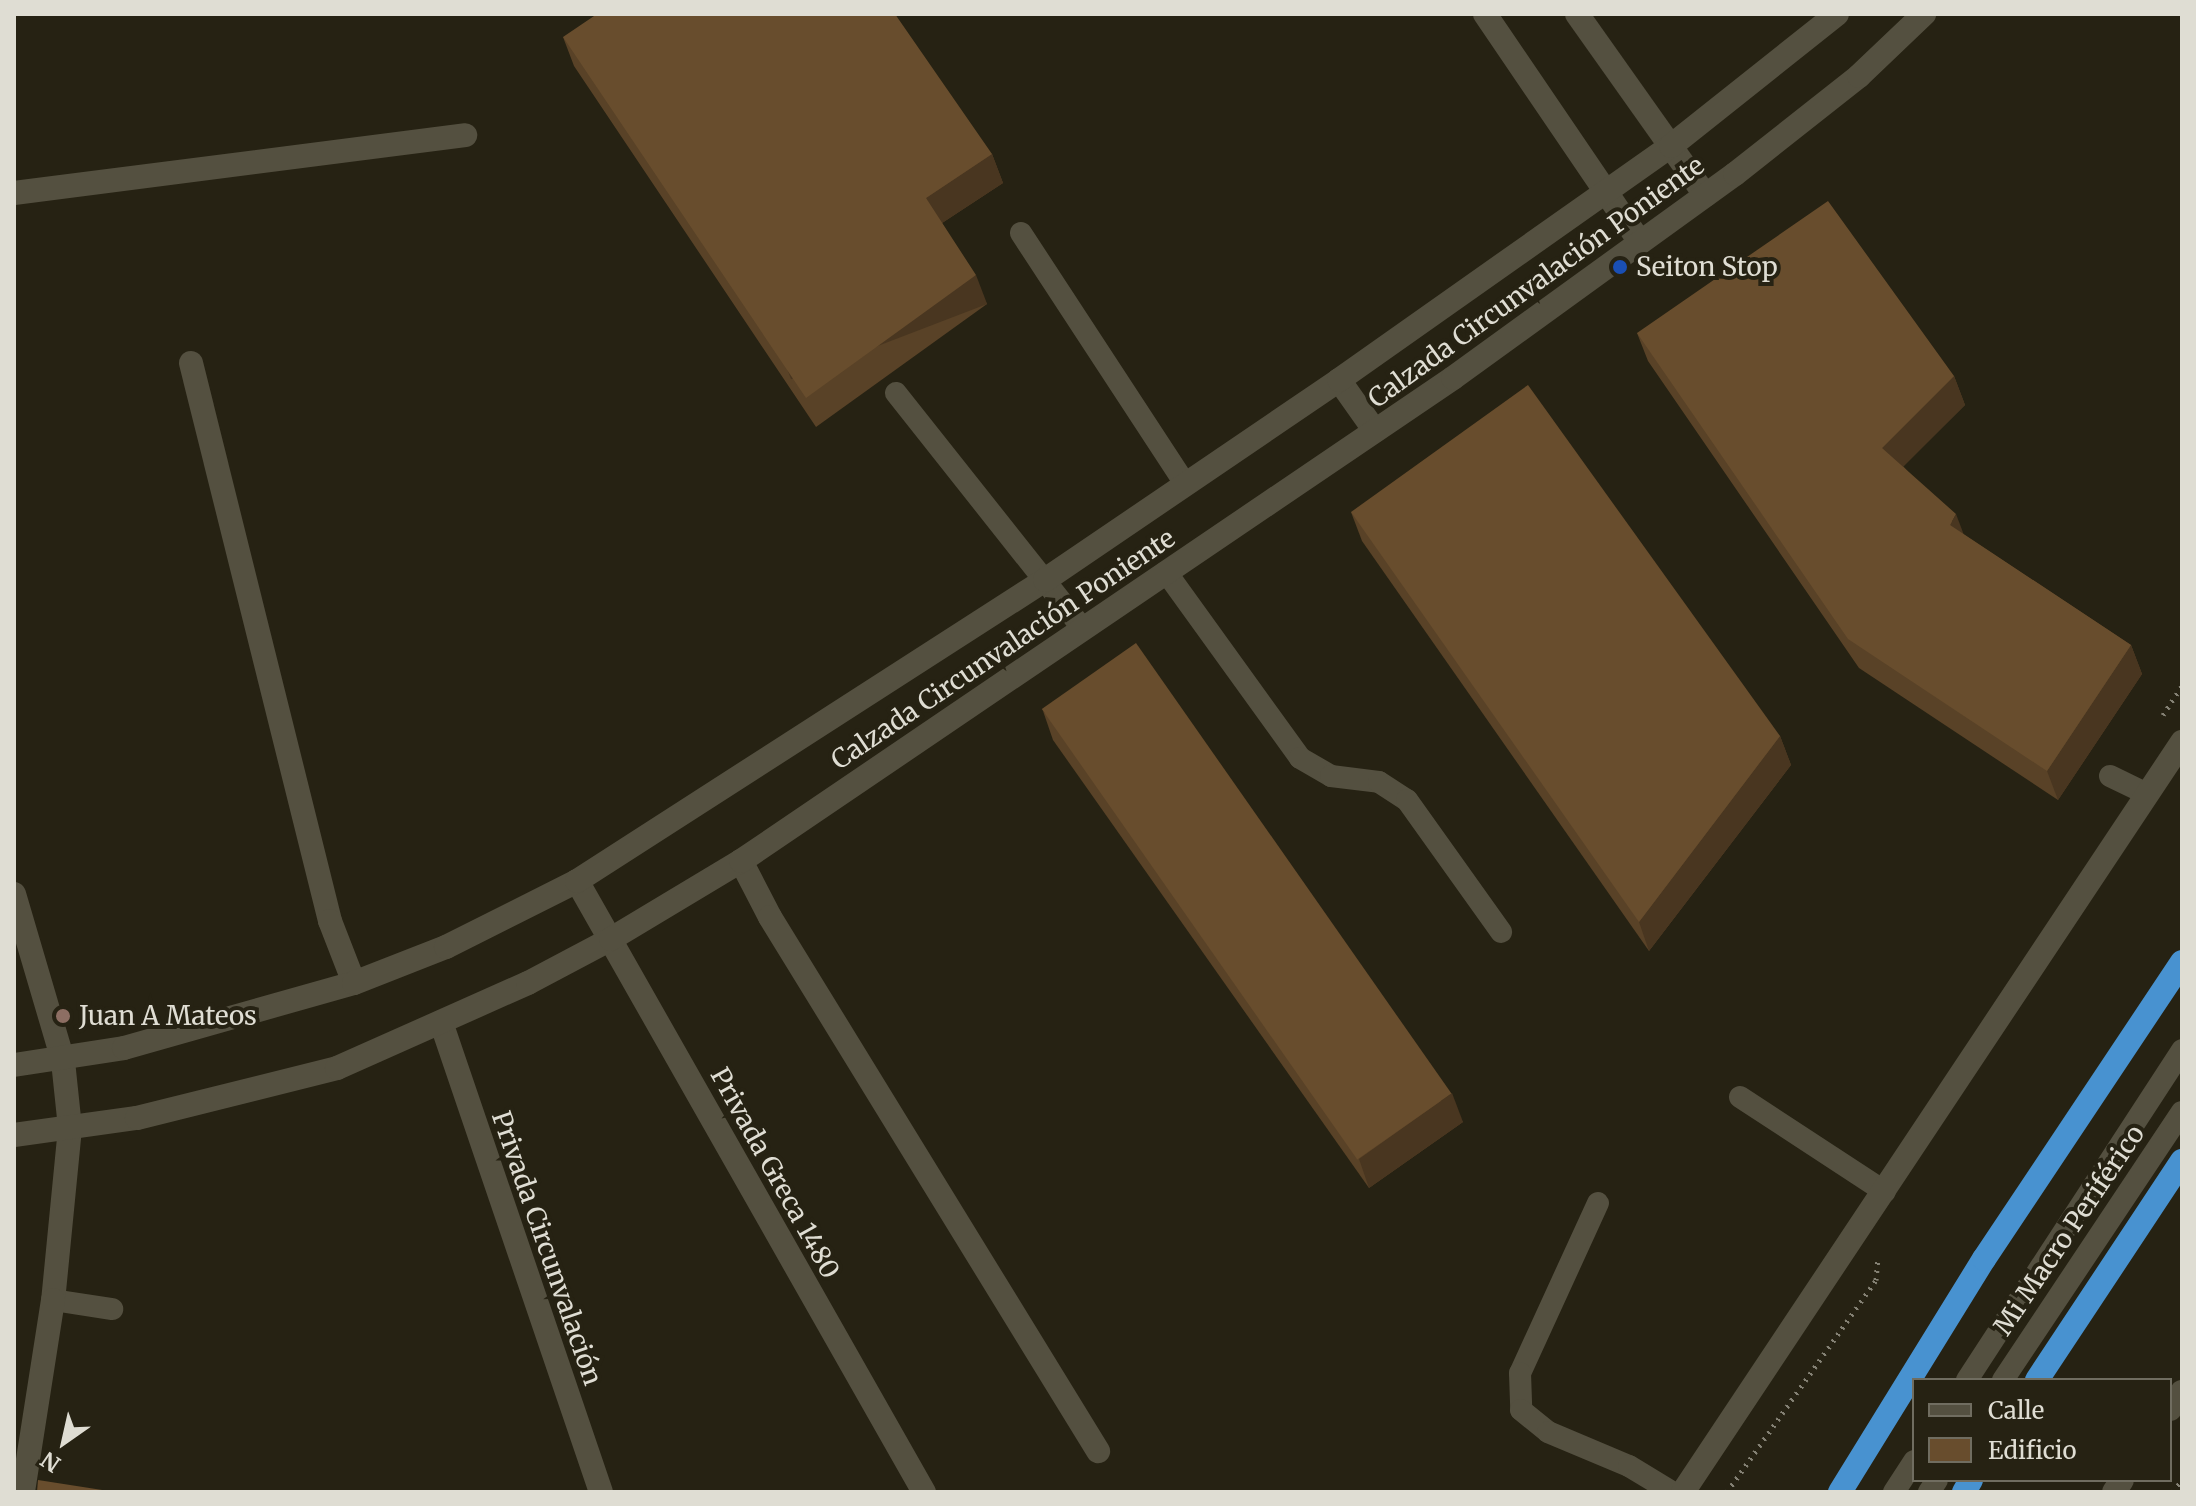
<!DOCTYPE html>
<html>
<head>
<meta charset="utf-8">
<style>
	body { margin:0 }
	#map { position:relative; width:2196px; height:1506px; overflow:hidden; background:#262213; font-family:Merriweather,serif }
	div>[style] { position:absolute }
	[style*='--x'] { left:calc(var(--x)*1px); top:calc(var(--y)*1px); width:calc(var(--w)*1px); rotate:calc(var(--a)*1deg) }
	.path>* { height:5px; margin-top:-2.5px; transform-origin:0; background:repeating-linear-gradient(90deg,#848174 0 2px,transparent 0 8px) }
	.lane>* { height:22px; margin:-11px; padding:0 11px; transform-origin:11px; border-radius:11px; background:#545040 }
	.street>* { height:24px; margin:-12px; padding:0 12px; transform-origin:12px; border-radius:12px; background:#545040 }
	.highway>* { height:24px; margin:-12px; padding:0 12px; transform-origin:12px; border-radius:12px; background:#4892d0 }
	.wall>* { inset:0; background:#594227 }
	.shaded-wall>* { inset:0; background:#493620; transform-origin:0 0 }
	.building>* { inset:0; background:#684d2d; transform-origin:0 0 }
	.dots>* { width:22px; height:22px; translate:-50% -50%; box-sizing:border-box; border:4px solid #262213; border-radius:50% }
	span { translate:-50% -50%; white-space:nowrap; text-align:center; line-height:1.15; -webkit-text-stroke:8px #262213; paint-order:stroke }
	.poi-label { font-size:26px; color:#dfddd3 }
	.left { translate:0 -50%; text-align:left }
	.street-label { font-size:26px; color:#dfddd3 }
	.frame { position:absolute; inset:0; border:16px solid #dfddd3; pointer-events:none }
	.legend { position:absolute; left:1912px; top:1378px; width:260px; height:104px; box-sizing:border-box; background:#262213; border:2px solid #706d60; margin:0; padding:10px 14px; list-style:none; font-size:24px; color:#dfddd3 }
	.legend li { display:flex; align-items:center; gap:16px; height:40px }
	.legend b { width:40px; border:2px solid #706d60 }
	.north { position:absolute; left:24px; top:1402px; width:80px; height:80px; -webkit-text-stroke:6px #262213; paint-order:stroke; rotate:214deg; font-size:22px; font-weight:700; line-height:32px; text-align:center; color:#dfddd3 }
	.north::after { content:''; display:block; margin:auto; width:28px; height:36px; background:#dfddd3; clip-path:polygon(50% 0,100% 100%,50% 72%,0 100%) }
</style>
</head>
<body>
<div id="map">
	<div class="path">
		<div style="--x:2163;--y:715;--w:35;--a:-57"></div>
		<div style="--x:1727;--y:1492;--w:259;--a:-54.9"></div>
		<div style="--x:1876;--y:1280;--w:23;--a:-85"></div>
		<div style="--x:2173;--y:1492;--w:15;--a:-53"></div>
	</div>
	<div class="lane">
		<div style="--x:1021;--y:233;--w:300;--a:56.8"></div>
		<div style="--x:896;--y:393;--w:301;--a:51.6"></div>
		<div style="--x:1166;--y:572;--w:229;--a:54.2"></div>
		<div style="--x:1300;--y:758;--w:36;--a:30"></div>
		<div style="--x:1331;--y:776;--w:48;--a:7.1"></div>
		<div style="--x:1379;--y:782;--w:33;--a:33"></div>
		<div style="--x:1407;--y:800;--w:162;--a:54.5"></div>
		<div style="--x:2110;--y:776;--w:41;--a:25.9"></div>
		<div style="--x:1740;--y:1097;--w:173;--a:33.2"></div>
		<div style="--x:1598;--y:1203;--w:187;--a:114.6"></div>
		<div style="--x:1520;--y:1373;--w:37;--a:88"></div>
		<div style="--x:1521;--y:1410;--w:35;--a:39"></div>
		<div style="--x:1548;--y:1432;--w:88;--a:22.8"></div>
		<div style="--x:1629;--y:1466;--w:50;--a:31.2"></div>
		<div style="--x:53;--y:1300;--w:60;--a:8.7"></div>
		<div style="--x:1967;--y:1380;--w:394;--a:-56.9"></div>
		<div style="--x:2003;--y:1380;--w:322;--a:-56.3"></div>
		<div style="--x:1894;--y:1492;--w:37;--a:-57"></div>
		<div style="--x:1929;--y:1492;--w:14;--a:-56"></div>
	</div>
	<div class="street">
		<div style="--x:1485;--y:14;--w:276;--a:55.8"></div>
		<div style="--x:1577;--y:14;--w:222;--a:54.7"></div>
		<div style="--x:14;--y:193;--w:455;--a:-7.3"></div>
		<div style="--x:191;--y:363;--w:575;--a:76.01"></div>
		<div style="--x:330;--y:921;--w:66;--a:68.8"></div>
		<div style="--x:1339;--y:380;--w:62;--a:54.8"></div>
		<div style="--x:741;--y:861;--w:63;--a:62.6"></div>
		<div style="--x:770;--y:917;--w:627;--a:58.44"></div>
		<div style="--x:577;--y:881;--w:703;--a:60.41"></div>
		<div style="--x:14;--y:894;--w:174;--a:73.6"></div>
		<div style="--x:63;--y:1061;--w:67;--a:84"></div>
		<div style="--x:70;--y:1128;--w:173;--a:95.6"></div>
		<div style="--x:53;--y:1300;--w:194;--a:98.9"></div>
		<div style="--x:441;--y:1022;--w:496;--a:71.2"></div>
		<div style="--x:14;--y:1065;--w:111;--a:-8.8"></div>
		<div style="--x:124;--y:1048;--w:239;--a:-15.8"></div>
		<div style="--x:354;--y:983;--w:99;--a:-21.4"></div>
		<div style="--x:446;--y:947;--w:147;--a:-26.7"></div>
		<div style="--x:577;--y:881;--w:556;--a:-32.75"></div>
		<div style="--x:1045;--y:580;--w:356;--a:-34.2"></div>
		<div style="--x:1339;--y:380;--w:406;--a:-35.2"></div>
		<div style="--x:1671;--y:146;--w:212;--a:-38.5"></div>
		<div style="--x:14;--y:1135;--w:124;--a:-7.9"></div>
		<div style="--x:137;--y:1118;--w:206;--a:-14"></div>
		<div style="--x:337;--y:1068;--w:209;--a:-24"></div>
		<div style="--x:528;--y:983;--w:94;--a:-27.9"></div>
		<div style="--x:611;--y:939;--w:152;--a:-31"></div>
		<div style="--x:741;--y:861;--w:860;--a:-34.15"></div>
		<div style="--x:1453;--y:378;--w:348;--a:-35.9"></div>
		<div style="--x:1735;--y:174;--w:158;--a:-38.3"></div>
		<div style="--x:1859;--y:76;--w:90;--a:-43.6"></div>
		<div style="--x:2170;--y:1409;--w:21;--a:-55"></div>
		<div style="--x:1683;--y:1492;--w:901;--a:-56.36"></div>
		<div style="--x:2114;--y:1492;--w:14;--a:-56"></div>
	</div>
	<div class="highway">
		<div style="--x:2037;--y:1380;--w:263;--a:-56.5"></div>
		<div style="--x:1840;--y:1492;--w:274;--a:-58.3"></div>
		<div style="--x:1984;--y:1259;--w:357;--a:-56.3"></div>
		<div style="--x:1964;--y:1492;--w:14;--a:-60"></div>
	</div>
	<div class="wall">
		<div style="clip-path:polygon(563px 37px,992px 154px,1003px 183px,942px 223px,987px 304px,816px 427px,574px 66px)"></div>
		<div style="clip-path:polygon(1637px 333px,1954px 376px,1965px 405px,1903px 466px,1963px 534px,2131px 645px,2142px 674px,2058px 800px,1859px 668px,1648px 361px)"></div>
		<div style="clip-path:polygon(1351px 512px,1780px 736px,1791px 765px,1649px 951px,1362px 541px)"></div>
		<div style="clip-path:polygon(1043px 711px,1463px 1122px,1369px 1188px,1053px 740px)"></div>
	</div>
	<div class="shaded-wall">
		<div style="clip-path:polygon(992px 154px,1003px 183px,936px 227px,926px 198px)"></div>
		<div style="left:976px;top:275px;width:31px;height:210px;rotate:69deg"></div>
		<div style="clip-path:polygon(1954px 376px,1965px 405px,1893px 477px,1882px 448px)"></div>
		<div style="clip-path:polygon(1956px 514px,1967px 543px,1950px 525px)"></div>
		<div style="clip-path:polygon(2131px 645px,2142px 674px,2058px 800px,2047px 771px)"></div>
		<div style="clip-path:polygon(1780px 736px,1791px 765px,1649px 951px,1639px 922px)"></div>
		<div style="clip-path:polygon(1452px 1093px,1463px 1122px,1369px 1188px,1359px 1159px)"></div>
	</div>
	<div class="building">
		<div style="clip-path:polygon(597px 14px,895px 14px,992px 154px,926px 198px,976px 275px,806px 398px,563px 37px)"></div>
		<div style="clip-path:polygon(1828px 201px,1954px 376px,1882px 448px,1956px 514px,1950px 525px,2131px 645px,2047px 771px,1848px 639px,1637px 333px)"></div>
		<div style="clip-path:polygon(1528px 385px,1780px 736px,1639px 922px,1351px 512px)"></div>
		<div style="left:1136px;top:643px;width:550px;height:115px;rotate:55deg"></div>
		<div style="clip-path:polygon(38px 1480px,115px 1492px,37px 1492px)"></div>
	</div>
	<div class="dots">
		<div style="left:1620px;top:267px;background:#1a4fb4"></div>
		<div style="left:63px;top:1016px;background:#8d6e63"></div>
	</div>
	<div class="poi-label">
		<span class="left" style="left:1636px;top:267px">Seiton Stop</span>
		<span class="left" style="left:79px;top:1016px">Juan A Mateos</span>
	</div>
	<div class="street-label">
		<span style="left:1536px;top:282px;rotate:-36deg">Calzada Circunvalación Poniente</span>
		<span style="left:1003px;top:649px;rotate:-34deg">Calzada Circunvalación Poniente</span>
		<span style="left:775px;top:1173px;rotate:61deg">Privada Greca 1480</span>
		<span style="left:2069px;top:1230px;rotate:-56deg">Mi Macro Periférico</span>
		<span style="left:547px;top:1248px;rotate:71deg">Privada Circunvalación</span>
	</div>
	<div class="frame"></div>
	<ul class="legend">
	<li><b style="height:10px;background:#545040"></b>Calle</li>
	<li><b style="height:22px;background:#684d2d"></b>Edificio</li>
	</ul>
	<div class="north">N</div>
</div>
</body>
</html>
